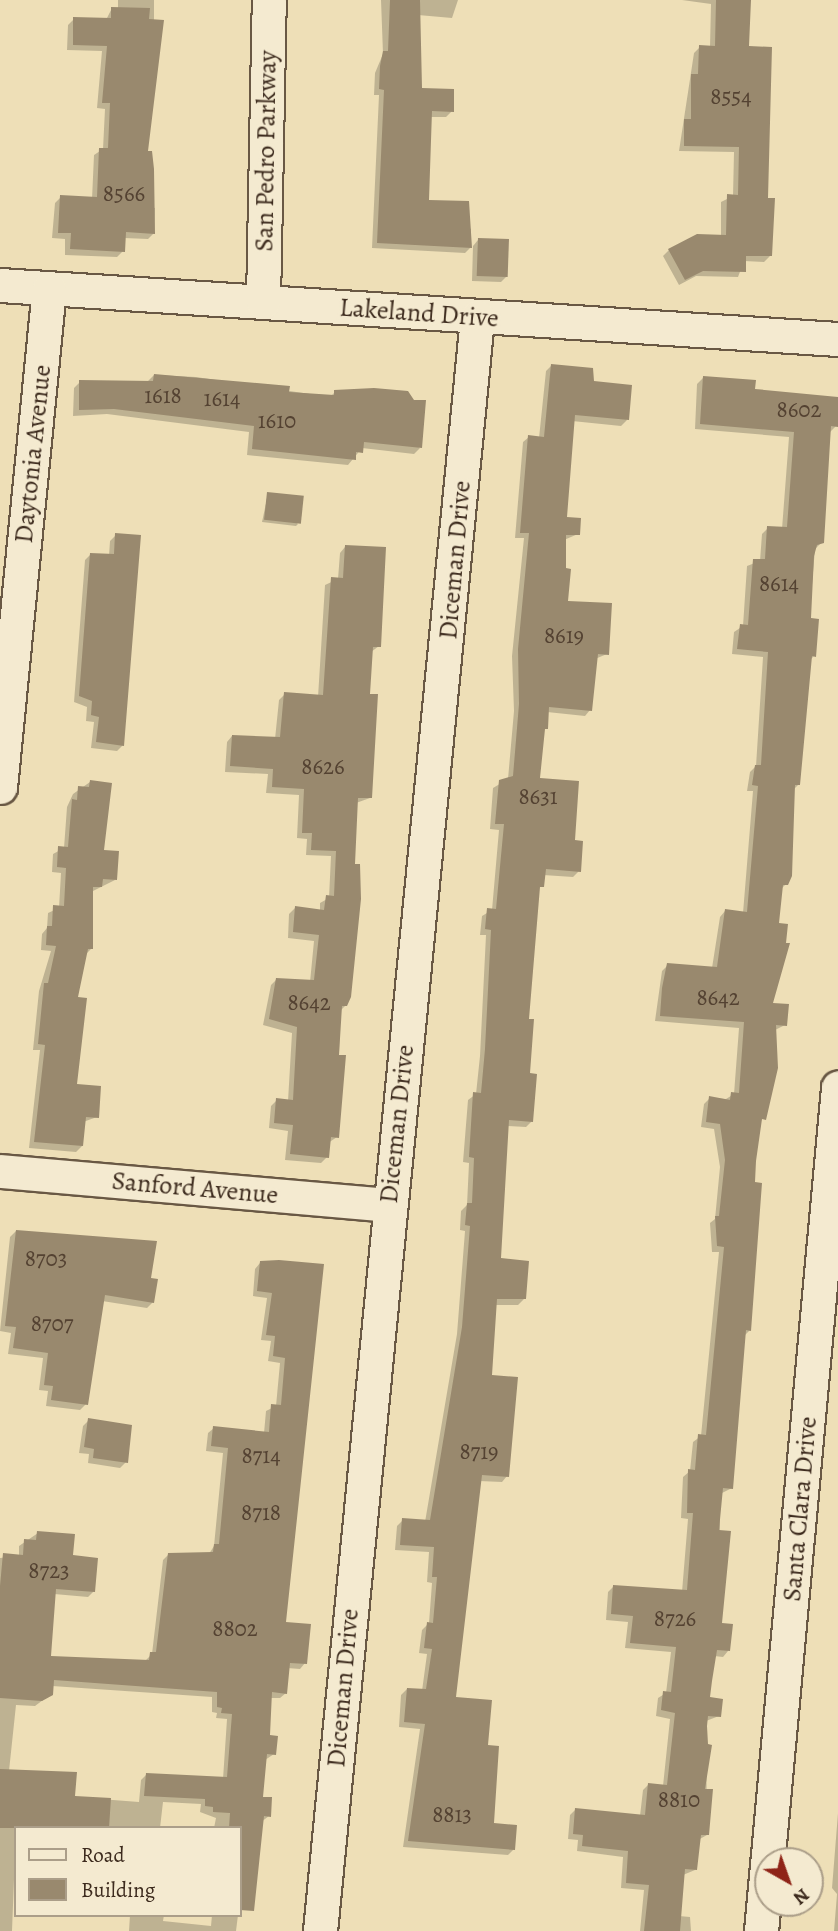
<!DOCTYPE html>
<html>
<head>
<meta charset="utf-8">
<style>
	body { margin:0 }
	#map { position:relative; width:838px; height:1931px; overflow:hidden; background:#eedfb7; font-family:Alegreya,serif }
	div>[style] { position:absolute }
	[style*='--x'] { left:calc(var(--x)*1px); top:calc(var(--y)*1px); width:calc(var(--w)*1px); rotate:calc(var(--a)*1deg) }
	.shadow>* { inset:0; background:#0003 }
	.building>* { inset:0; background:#99896e; transform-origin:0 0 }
	.roads { filter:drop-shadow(2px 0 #695844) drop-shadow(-2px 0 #695844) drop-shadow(0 2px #695844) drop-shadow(0 -2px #695844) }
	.minor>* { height:33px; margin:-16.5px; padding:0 16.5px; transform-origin:16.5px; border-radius:16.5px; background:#f4ead0 }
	span { translate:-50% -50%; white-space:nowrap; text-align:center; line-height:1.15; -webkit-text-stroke:6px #f4ead0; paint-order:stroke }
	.number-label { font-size:23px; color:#544232 }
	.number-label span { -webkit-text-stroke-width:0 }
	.street-label { font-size:26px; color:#3d2b1e }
	.legend { position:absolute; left:14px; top:1826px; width:228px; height:91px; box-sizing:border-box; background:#f4ead0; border:2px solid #ab9e89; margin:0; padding:9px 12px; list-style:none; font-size:21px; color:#3d2b1e }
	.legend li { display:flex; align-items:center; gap:14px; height:35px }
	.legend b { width:35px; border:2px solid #ab9e89 }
	.north { position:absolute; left:754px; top:1847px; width:70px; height:70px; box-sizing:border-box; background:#f4ead0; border:2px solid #ab9e89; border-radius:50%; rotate:140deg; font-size:19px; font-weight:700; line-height:28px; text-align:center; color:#3d2b1e }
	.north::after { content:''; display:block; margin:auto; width:24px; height:32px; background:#8f2418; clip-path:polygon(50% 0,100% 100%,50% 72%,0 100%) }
</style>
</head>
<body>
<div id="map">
	<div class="shadow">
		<div style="clip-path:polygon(118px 0,154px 0,154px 21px,162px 21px,146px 152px,150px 207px,155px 208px,154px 233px,148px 239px,124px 238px,123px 251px,117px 257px,65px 255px,65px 239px,52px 238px,55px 203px,61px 197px,92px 199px,94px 155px,103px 149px,105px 109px,97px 108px,102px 51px,67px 50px,68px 25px,74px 19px,106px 20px,112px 8px,118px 9px)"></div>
		<div style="clip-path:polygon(381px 0,458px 0,452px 18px,418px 15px,420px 90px,452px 111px,446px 117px,430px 117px,428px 202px,471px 229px,471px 247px,465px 253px,372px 248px,379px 95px,374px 95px,375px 73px,383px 54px)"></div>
		<div style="clip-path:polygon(682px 0,749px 0,747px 48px,770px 256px,764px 262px,744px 261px,738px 277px,696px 276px,679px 285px,663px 256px,669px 250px,721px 236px,721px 202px,733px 196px,734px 152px,679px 151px,694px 53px,700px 47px,710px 47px,711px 4px)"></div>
		<div style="clip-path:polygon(478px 240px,507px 276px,501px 282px,472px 281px,473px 246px)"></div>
		<div style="clip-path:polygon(551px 366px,592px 383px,627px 420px,621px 426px,572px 421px,565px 518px,578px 534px,564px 540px,566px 602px,607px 654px,595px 659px,590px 710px,585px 716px,547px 712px,543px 732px,538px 779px,573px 842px,579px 871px,573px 877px,543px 875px,538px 890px,528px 1021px,532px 1121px,526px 1127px,507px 1126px,499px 1260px,524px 1299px,518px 1305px,495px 1305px,490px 1376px,507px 1476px,502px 1482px,479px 1481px,454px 1699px,486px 1747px,492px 1825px,514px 1849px,508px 1855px,403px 1847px,420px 1729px,399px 1727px,401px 1695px,407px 1689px,422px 1691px,427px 1654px,419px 1653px,422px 1630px,429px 1623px,432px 1583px,427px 1582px,429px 1552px,395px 1550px,397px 1526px,403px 1520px,425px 1522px,457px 1334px,465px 1231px,460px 1230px,461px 1211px,467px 1205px,469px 1163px,463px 1162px,468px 1100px,476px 1094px,480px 1056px,486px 935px,480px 935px,482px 916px,492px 910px,499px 830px,490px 829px,493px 788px,508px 779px,514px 711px,512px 656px,524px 538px,515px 538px,523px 442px,529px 437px,539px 438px,546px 371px)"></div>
		<div style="clip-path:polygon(154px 375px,196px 377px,330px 397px,335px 392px,420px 448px,414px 454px,362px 448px,348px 465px,247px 455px,249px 432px,107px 414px,73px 416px,74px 388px,80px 382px,148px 381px)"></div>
		<div style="clip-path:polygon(703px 378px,754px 391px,838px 401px,836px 426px,830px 432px,822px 542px,815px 549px,809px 620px,814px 656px,810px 660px,799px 784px,793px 790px,786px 884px,780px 890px,771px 1004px,785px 1025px,775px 1030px,755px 1161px,750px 1330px,744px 1336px,732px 1488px,720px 1494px,720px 1625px,728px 1651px,723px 1657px,714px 1656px,709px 1699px,719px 1716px,706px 1721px,707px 1835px,698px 1840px,695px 1870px,683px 1875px,679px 1916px,690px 1917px,691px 1931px,640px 1931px,644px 1890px,621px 1888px,623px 1857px,577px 1851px,578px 1840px,568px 1839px,570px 1815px,576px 1809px,640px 1816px,643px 1790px,648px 1785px,663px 1786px,670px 1719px,656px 1716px,658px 1698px,666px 1693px,671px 1652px,625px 1648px,628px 1622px,606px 1620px,608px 1592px,614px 1586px,682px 1592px,688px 1519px,681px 1518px,683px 1477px,690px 1471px,693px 1442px,701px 1436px,719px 1252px,712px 1252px,710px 1223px,715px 1219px,720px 1167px,714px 1129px,701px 1127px,704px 1104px,710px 1098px,726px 1099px,734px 1094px,739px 1028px,655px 1021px,662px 971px,668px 965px,712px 968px,720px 917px,725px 911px,743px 913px,753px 791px,747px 791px,750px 772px,756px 766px,763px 657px,732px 654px,734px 632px,743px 626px,747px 566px,760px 561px,762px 534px,768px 528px,782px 529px,789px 437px,695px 429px,697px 384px)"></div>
		<div style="clip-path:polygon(268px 494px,298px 524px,296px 526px,262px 522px)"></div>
		<div style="clip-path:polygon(116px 535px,123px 745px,117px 751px,91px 748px,94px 722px,86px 721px,87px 707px,74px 702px,85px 560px,91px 554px,109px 556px,110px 541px)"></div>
		<div style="clip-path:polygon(345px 547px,379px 646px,371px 652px,368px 696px,370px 798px,356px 803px,346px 1005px,340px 1011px,337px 1137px,328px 1143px,327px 1157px,321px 1163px,285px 1160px,288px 1131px,269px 1128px,271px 1106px,277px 1100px,288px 1101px,292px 1033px,263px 1025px,271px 985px,277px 979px,310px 982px,314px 941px,288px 938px,289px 914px,295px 908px,320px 911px,320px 903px,329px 898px,331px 856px,306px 855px,307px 839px,297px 838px,299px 795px,266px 793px,268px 774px,225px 772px,227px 742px,232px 736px,275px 739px,279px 700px,285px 694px,318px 697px,325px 585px,338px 579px,340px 553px)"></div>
		<div style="clip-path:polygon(90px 782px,102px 851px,115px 880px,91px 892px,91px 949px,85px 955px,76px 999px,75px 1085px,97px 1117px,83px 1122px,82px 1146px,76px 1152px,29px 1148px,40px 1050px,33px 1050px,39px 991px,51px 951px,41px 950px,42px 934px,47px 928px,48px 913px,59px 908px,61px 873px,52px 872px,53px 854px,64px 848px,67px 807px,73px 794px)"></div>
		<div style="clip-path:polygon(16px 1231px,149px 1279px,153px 1302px,147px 1308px,102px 1301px,86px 1404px,80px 1410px,46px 1406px,48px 1391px,39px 1390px,43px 1358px,8px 1354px,11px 1333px,0 1331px,10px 1237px)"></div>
		<div style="clip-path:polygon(evenodd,260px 1263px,322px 1265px,284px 1623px,305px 1663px,300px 1669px,287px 1668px,286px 1693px,280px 1698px,270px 1698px,268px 1737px,274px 1754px,265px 1760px,261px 1799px,269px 1816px,261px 1822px,248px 1907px,240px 1906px,240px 1828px,214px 1828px,216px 1818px,200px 1812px,201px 1804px,163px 1802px,160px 1828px,16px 1828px,12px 1931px,0 1931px,0 1558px,19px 1556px,19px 1546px,38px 1533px,71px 1557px,94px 1591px,88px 1597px,54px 1594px,49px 1657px,145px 1661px,152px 1654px,163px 1560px,169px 1554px,209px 1554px,214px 1546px,223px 1453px,206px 1451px,208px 1433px,214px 1428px,264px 1433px,266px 1411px,276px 1406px,280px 1363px,268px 1361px,271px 1341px,261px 1340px,267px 1298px,253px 1296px,255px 1269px,260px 1263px,52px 1686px,212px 1697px,212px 1712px,217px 1713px,216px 1718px,227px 1719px,223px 1779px,146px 1775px,141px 1780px,139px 1802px,74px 1797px,9px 1771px,16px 1705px,35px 1706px,51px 1694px,52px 1686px)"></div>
		<div style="clip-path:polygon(89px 1420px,126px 1462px,120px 1468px,88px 1463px,89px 1454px,79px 1453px,83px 1426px)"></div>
		<div style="clip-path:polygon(838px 1813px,838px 1931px,834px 1931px,837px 1894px,832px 1888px)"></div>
		<div style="clip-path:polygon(130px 1915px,164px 1915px,163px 1921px,211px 1926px,212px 1915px,238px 1915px,236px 1931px,129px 1931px)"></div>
	</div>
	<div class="building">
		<div style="clip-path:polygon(390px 0,420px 0,422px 88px,454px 89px,454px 112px,432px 111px,429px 200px,469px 201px,472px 248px,377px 243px,384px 90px,379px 89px,380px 66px,383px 51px,388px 51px)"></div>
		<div style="clip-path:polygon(716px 0,751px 0,749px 46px,772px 47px,768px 198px,775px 198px,772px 256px,746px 256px,746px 272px,703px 271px,685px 280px,668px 249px,697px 234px,726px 235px,727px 194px,738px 195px,739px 147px,684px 146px,684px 119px,691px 119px,691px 74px,698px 74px,699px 45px,715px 46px)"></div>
		<div style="clip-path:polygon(111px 7px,150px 8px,149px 19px,164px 20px,148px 151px,152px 151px,154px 169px,155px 234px,126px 232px,125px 252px,70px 249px,71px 233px,58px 233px,60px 195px,97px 197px,99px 148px,108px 148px,110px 103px,102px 103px,107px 46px,73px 45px,73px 17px,111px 18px)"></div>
		<div style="left:478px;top:238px;width:31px;height:38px;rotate:2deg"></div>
		<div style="clip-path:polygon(551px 364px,593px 368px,594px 381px,632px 385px,629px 420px,575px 415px,567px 517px,581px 518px,580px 535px,566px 535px,566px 568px,571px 569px,568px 601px,612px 603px,609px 655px,598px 654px,592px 711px,549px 707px,548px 729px,545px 729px,540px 778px,579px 781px,575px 840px,583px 841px,581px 872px,546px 869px,544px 887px,540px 887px,529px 1019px,534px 1019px,530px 1073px,537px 1074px,533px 1122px,509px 1120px,501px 1258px,529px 1261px,526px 1299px,497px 1299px,492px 1375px,518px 1377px,509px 1477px,482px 1475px,456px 1697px,492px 1700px,488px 1745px,499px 1746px,494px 1823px,517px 1825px,515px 1850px,408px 1841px,425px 1724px,404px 1722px,407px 1688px,426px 1689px,432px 1649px,424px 1648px,427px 1622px,433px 1623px,437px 1577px,432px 1577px,434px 1547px,400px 1545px,402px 1518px,430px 1520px,462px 1327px,470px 1226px,465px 1225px,467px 1203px,472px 1203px,474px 1158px,469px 1157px,473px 1092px,481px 1093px,485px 1049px,491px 930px,485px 929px,487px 908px,496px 909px,504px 824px,495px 824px,499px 780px,513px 776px,519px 704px,518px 649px,529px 533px,520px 533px,528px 435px,544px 437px)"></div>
		<div style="clip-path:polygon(154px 374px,290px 386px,289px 392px,334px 395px,334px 390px,374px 388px,408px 391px,414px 400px,426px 400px,422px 448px,364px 442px,363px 453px,356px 452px,356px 460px,252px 449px,254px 426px,114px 409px,79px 410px,79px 380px,153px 381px)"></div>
		<div style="clip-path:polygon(703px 376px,756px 380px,755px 389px,838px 397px,838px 427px,831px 426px,824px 543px,817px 545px,814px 556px,811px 618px,819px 619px,816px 657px,812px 656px,800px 785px,795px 785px,792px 876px,788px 885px,783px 885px,779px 923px,788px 924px,786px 943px,790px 943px,773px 1003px,789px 1004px,787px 1026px,776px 1025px,778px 1068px,766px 1120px,762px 1119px,756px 1161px,755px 1182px,762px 1183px,751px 1331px,746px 1330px,733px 1489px,723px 1488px,719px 1530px,731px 1531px,722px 1623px,733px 1624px,730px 1651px,717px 1650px,712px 1681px,710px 1697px,723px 1699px,721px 1717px,708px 1716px,707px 1726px,708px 1744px,712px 1745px,705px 1789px,713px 1789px,709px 1835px,701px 1835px,697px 1870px,685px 1869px,680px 1931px,644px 1931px,649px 1885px,626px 1883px,628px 1851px,582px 1846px,583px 1835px,573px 1834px,575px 1808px,645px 1815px,648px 1783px,667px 1785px,675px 1713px,661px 1710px,663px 1691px,671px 1692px,676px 1647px,630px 1643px,633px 1616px,611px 1614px,613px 1585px,687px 1590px,693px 1513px,687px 1513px,688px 1469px,695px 1470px,698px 1434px,706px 1435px,724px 1247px,717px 1246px,715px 1216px,719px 1216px,725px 1160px,720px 1124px,706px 1122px,709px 1096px,730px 1100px,731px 1092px,739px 1093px,744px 1022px,660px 1016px,662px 988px,667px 963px,717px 967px,725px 909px,747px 912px,758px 786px,752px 785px,755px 765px,761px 765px,768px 652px,737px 649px,740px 624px,748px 625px,753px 559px,765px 559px,767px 526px,787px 527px,794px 432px,700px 424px)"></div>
		<div style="left:267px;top:492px;width:37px;height:28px;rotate:6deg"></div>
		<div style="clip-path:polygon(115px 533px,141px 535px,124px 746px,96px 742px,99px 717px,91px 715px,92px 701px,79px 696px,90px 553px,114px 554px)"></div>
		<div style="clip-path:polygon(345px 545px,386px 547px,381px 647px,373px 647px,370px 694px,378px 694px,372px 798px,358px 798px,355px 864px,360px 864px,361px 899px,351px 997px,347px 1006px,342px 1006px,339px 1055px,346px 1055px,339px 1138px,331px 1137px,329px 1158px,290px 1154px,293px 1125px,274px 1123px,276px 1098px,293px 1100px,297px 1027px,269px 1019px,276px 978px,314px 980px,319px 935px,293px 932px,295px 906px,324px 910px,326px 895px,334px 896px,336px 851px,311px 850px,312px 833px,302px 833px,304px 789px,272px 787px,273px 769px,230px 766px,232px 735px,280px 737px,284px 692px,323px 695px,331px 577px,343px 578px)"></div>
		<div style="clip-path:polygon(90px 780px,112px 783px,104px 850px,119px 851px,117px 880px,103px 879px,102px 887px,93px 887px,93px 949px,88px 949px,78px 997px,87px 998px,77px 1084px,101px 1086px,99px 1118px,86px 1117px,83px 1146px,34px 1142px,45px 1045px,38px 1044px,44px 983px,48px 983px,56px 946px,46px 945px,47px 926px,52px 926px,53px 905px,64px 906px,66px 868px,57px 867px,58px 846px,68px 847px,72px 799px,77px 800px,78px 786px,89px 787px)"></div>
		<div style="clip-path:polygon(16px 1230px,157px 1241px,151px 1278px,158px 1279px,154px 1303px,105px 1295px,88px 1405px,51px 1400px,53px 1386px,44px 1385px,48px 1353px,13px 1348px,16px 1327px,5px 1326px)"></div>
		<div style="clip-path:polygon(279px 1260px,324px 1264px,286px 1622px,311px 1624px,307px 1664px,290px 1663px,287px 1694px,272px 1692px,270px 1735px,278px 1736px,276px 1755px,267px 1754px,263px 1797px,272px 1797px,271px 1817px,264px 1816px,254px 1911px,240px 1910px,240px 1828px,229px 1828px,230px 1813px,213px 1812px,213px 1807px,205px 1806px,205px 1799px,144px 1796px,146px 1773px,227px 1777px,232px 1714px,221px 1713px,222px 1708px,217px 1707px,217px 1692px,54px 1680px,53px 1695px,42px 1701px,0 1698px,0 1586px,3px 1553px,23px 1555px,24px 1539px,36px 1540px,37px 1531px,75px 1534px,73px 1555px,98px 1558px,95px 1592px,56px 1589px,51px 1656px,149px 1660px,150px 1652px,156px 1652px,168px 1553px,213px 1552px,214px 1544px,219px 1544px,228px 1448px,211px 1446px,213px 1426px,269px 1432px,271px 1404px,281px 1405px,285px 1358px,273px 1356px,275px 1336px,266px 1335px,272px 1293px,257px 1291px,260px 1261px)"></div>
		<div style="clip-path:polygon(88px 1418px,132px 1425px,128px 1463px,93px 1458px,94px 1449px,84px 1447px)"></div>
		<div style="clip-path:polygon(0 1769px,77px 1772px,75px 1796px,111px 1798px,109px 1828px,0 1828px)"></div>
	</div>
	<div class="roads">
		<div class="minor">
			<div style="--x:0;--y:285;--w:840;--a:3.69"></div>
			<div style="--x:263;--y:302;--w:302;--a:-88.9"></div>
			<div style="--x:0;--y:787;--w:501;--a:-84.39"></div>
			<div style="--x:0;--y:1171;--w:390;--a:5"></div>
			<div style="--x:320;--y:1931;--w:1622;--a:-84.44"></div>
			<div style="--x:761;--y:1931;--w:847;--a:-84.78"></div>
		</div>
	</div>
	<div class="number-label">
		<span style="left:731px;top:97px">8554</span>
		<span style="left:124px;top:194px">8566</span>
		<span style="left:163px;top:396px">1618</span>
		<span style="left:222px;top:399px">1614</span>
		<span style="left:799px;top:410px">8602</span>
		<span style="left:277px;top:421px">1610</span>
		<span style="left:779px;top:584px">8614</span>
		<span style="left:564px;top:636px">8619</span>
		<span style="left:323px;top:767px">8626</span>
		<span style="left:538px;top:797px">8631</span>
		<span style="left:718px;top:998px">8642</span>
		<span style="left:309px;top:1003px">8642</span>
		<span style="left:46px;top:1259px">8703</span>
		<span style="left:52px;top:1324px">8707</span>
		<span style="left:479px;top:1452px">8719</span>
		<span style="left:261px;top:1456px">8714</span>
		<span style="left:261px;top:1513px">8718</span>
		<span style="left:49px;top:1571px">8723</span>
		<span style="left:675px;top:1619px">8726</span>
		<span style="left:235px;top:1629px">8802</span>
		<span style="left:679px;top:1800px">8810</span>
		<span style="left:452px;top:1815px">8813</span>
	</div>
	<div class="street-label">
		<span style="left:266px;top:151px;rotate:-89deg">San Pedro Parkway</span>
		<span style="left:419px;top:313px;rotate:4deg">Lakeland Drive</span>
		<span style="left:33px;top:454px;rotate:-84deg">Daytonia Avenue</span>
		<span style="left:455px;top:560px;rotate:-85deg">Diceman Drive</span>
		<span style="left:397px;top:1124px;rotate:-84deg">Diceman Drive</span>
		<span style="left:195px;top:1188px;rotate:5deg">Sanford Avenue</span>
		<span style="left:800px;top:1509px;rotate:-85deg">Santa Clara Drive</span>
		<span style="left:343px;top:1688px;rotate:-85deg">Diceman Drive</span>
	</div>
	<ul class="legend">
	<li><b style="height:9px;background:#f4ead0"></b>Road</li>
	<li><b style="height:19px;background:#99896e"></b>Building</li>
	</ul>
	<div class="north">N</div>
</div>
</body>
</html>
